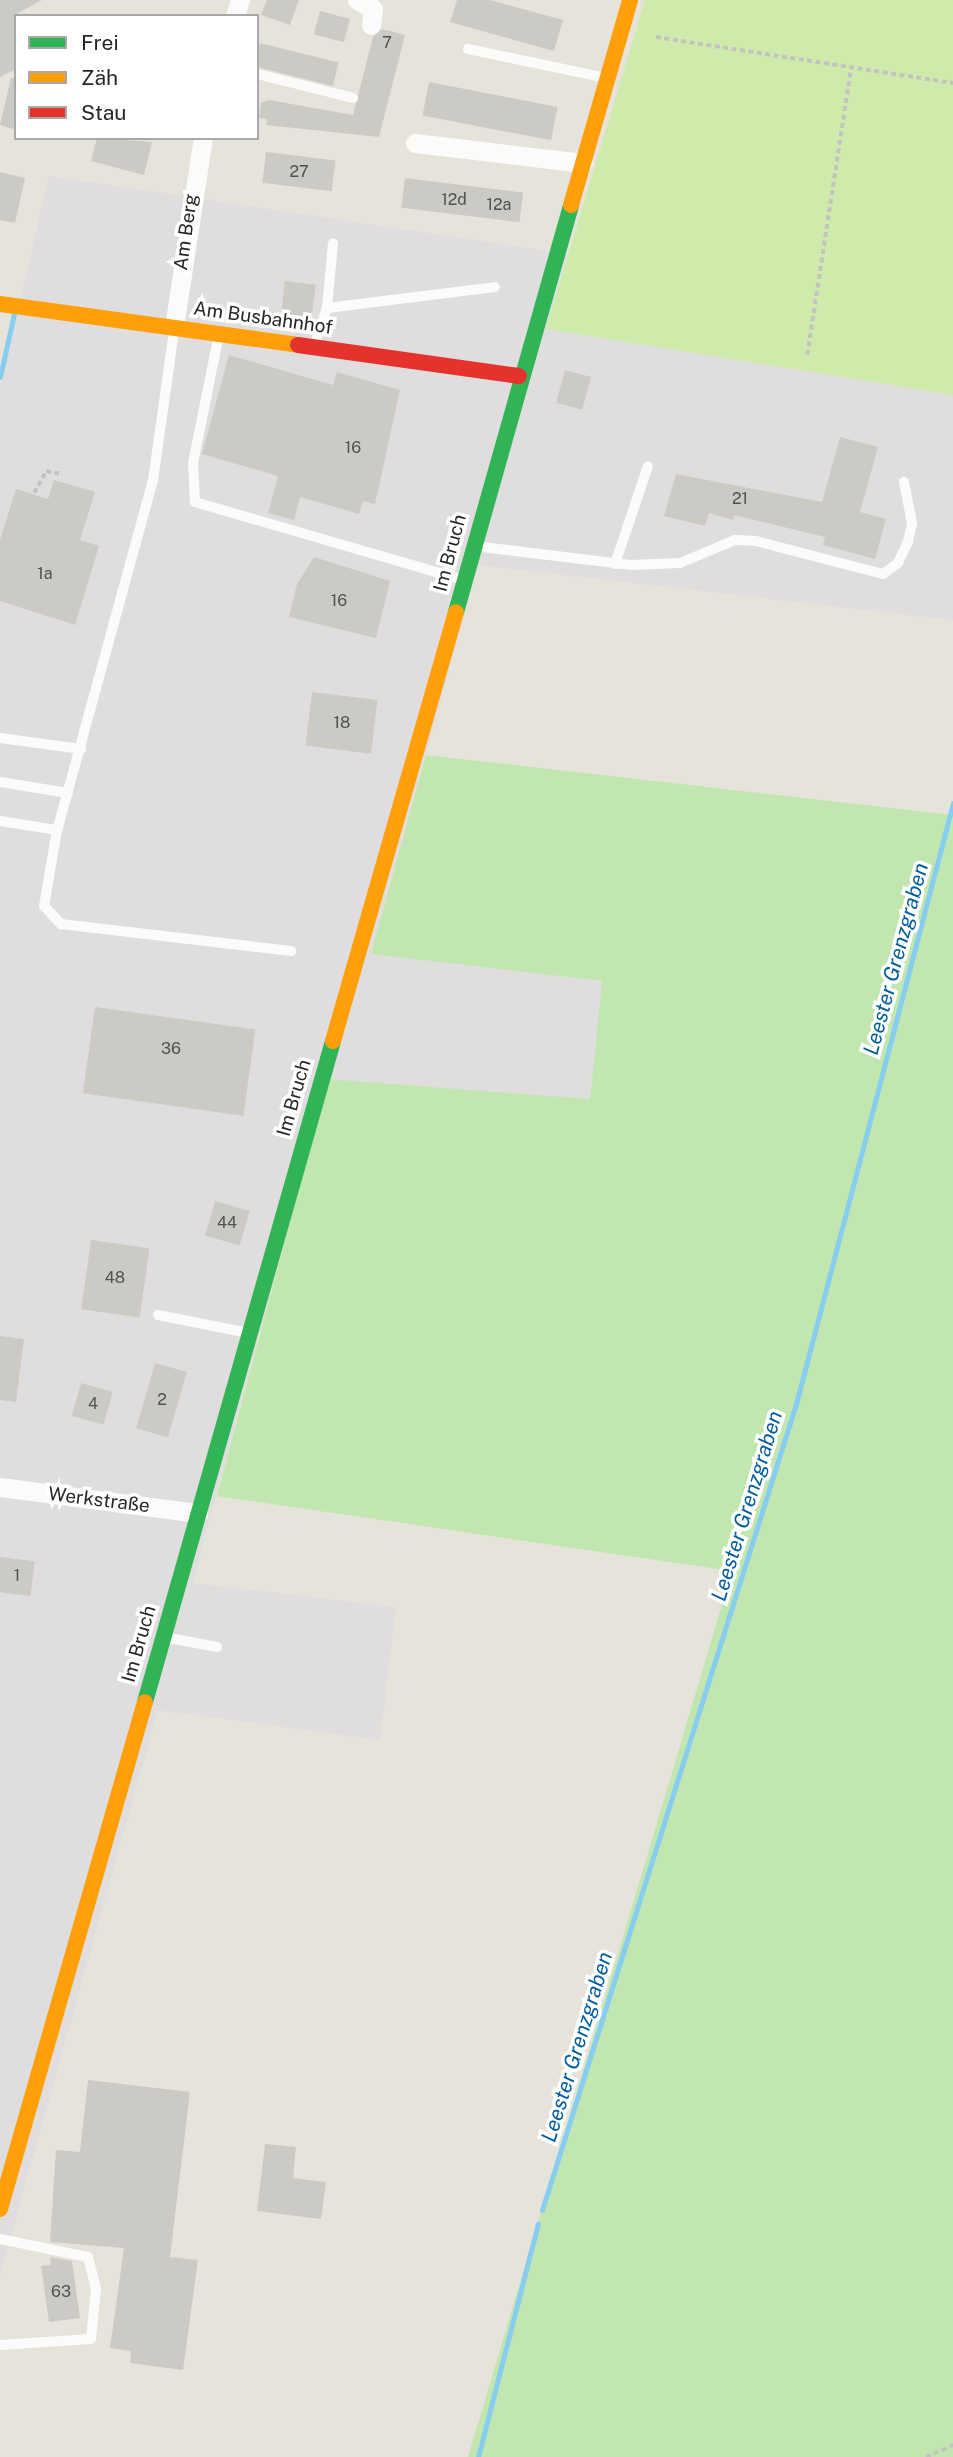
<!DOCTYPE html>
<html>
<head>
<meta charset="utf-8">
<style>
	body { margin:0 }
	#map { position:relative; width:953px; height:2457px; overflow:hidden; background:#e6e3db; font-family:"Public Sans",sans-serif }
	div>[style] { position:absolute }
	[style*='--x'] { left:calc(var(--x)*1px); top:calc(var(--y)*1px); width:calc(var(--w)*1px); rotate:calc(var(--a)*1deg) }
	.industrial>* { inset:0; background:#e0dddf }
	.green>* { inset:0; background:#c2e6b0 }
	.pitch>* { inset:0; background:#ceebac }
	.stream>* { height:5px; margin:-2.5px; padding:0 2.5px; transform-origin:2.5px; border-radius:2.5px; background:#86cdf0 }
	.building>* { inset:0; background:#cccac4; transform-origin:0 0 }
	.path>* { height:3.5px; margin-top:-1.75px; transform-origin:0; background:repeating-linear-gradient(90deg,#c4c3c2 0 5px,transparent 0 8.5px) }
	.lane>* { height:10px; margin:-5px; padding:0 5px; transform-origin:5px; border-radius:5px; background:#fbfbfa }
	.street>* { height:19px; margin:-9.5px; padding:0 9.5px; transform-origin:9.5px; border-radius:9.5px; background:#fbfbfa }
	.fast>* { height:16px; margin:-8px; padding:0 8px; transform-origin:8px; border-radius:8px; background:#30b455 }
	.slow>* { height:16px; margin:-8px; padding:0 8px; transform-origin:8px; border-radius:8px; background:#ff9f0a }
	.jam>* { height:16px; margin:-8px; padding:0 8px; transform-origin:8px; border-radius:8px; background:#e5322d }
	span { translate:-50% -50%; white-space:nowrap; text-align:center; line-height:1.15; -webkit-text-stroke:7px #fff; paint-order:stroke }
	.number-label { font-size:16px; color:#51514f }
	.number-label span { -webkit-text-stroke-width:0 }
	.street-label { font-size:19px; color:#262626 }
	.water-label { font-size:21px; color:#015ca0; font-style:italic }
	.legend { position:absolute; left:14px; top:14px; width:245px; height:126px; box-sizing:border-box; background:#fff; border:2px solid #a8a8a8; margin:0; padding:9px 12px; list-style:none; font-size:21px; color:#262626 }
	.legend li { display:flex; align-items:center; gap:14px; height:35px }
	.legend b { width:35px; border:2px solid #a8a8a8 }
</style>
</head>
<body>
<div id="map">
	<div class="industrial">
		<div style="clip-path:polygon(49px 176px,568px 254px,546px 329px,953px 395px,953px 620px,478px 565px,371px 954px,602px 981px,590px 1099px,328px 1079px,193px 1583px,396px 1607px,380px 1740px,158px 1710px,0 2275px,0 387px)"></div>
	</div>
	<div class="green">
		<div style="clip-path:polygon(426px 755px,953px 815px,953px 2457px,468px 2457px,732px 1571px,217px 1496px,328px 1079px,590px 1099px,602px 981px,371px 954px)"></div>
	</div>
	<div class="pitch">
		<div style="clip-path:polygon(645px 0,953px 0,953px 395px,546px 329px)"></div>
	</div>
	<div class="stream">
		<div style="--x:0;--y:377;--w:65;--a:-77.5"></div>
		<div style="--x:542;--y:2210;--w:845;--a:-72.51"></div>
		<div style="--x:796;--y:1404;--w:621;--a:-75.36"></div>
		<div style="--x:478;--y:2457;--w:241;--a:-75.6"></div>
	</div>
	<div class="building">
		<div style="clip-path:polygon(0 0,42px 0,16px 14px,16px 69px,0 77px)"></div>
		<div style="clip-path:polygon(267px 0,299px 0,290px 25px,261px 15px)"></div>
		<div style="clip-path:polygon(457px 0,490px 0,563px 20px,554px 51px,450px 22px)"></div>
		<div style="left:320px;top:11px;width:31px;height:24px;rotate:15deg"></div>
		<div style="clip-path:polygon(382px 29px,405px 35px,379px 137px,266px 125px,267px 119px,259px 118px,261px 103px,269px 100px,353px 115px,373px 37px)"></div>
		<div style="left:260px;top:43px;width:81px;height:24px;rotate:14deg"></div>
		<div style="clip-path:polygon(11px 78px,16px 79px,16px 130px,0 125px)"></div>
		<div style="left:429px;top:82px;width:131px;height:34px;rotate:11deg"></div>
		<div style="clip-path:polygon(97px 138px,152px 142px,144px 175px,91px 161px)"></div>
		<div style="left:266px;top:152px;width:70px;height:31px;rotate:7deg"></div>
		<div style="clip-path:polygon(0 172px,25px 178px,15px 223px,0 220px)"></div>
		<div style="left:405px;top:178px;width:119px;height:30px;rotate:7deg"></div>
		<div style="left:285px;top:281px;width:31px;height:35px;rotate:7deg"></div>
		<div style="clip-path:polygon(229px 355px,333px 385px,337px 372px,400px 390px,375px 504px,363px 501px,359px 514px,300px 497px,294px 520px,268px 513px,278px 476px,202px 454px)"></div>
		<div style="left:565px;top:370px;width:27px;height:34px;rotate:15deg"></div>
		<div style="clip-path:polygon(840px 437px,878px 447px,860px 512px,886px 519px,875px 559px,823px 545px,825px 537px,734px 515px,733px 520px,709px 513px,705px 526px,664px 516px,676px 474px,822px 502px)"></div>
		<div style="clip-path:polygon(54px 480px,95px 492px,80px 540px,99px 546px,75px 625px,0 601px,0 540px,16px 489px,48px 499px)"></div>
		<div style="clip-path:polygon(314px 557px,390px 581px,376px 638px,289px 617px,297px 584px)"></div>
		<div style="left:312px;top:692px;width:66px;height:54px;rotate:7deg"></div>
		<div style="left:95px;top:1007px;width:162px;height:87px;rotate:8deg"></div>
		<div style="left:215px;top:1201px;width:36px;height:36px;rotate:16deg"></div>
		<div style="left:91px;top:1240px;width:59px;height:70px;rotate:8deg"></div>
		<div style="clip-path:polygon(0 1336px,24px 1339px,16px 1402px,0 1400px)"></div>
		<div style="left:155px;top:1363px;width:33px;height:68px;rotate:16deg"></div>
		<div style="left:81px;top:1383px;width:33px;height:34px;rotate:16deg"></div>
		<div style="left:0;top:1557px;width:35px;height:35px;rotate:7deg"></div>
		<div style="clip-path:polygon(88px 2080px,190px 2092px,170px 2257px,198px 2260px,183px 2370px,130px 2363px,131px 2351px,110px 2348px,124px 2248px,50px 2242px,56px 2150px,80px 2152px)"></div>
		<div style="clip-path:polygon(265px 2144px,296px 2147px,293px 2178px,326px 2182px,321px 2219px,257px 2211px)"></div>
		<div style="clip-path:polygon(50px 2257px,72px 2261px,80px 2318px,49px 2322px,41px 2266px,51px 2265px)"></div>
	</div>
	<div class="path">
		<div style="--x:656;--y:37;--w:301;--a:8.8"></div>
		<div style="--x:807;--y:355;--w:289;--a:-81.3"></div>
		<div style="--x:34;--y:493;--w:25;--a:-61"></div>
		<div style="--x:46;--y:471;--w:16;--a:11"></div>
		<div style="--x:926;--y:2457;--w:30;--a:-24"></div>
	</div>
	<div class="lane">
		<div style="--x:468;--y:49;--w:142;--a:11.8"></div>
		<div style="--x:257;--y:74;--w:99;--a:14"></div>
		<div style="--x:327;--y:308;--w:169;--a:-7.1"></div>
		<div style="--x:174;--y:331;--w:150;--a:98"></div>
		<div style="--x:153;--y:480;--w:363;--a:105.3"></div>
		<div style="--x:57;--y:830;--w:77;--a:99.7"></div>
		<div style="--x:44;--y:906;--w:25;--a:47"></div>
		<div style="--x:61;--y:924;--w:232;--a:6.7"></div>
		<div style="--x:219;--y:334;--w:132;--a:101.4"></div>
		<div style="--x:193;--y:463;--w:39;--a:87"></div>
		<div style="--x:195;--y:502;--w:280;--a:16.2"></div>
		<div style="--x:314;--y:346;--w:40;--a:-71.1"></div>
		<div style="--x:327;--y:308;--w:65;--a:-84.7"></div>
		<div style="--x:474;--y:546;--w:157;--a:6.9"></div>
		<div style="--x:630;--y:565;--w:50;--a:-2.3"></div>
		<div style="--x:680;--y:563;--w:60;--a:-22.7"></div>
		<div style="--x:735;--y:540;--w:21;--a:3"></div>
		<div style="--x:756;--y:541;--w:131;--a:14.6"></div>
		<div style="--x:883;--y:574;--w:19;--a:-36"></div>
		<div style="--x:898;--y:563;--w:23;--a:-65"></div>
		<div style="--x:908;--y:542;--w:19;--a:-78"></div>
		<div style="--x:912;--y:523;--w:42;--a:-101"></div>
		<div style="--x:615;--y:564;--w:103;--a:-71.4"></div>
		<div style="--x:0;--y:738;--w:82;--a:7.7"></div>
		<div style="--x:0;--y:782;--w:69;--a:9.2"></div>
		<div style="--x:0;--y:821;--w:58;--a:9"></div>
		<div style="--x:158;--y:1315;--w:92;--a:11.3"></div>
		<div style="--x:164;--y:1637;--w:54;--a:10.7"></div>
		<div style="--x:0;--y:2239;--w:90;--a:11.6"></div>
		<div style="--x:88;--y:2257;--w:33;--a:76"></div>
		<div style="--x:96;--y:2289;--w:50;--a:95.7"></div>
		<div style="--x:91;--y:2339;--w:91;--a:176.2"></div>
	</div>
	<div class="street">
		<div style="--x:357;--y:0;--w:18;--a:29"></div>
		<div style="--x:373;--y:9;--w:16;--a:97"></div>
		<div style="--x:235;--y:16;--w:17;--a:-73"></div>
		<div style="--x:415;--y:143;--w:169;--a:6.8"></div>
		<div style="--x:174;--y:327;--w:191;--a:-81.3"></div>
		<div style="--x:0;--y:1487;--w:200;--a:7.5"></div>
	</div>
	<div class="fast">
		<div style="--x:456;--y:612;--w:423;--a:-74.2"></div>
		<div style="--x:145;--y:1702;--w:687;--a:-74.12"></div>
	</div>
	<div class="slow">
		<div style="--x:571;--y:205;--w:213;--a:-73.9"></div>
		<div style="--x:0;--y:304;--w:301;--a:7.8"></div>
		<div style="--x:333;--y:1041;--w:446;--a:-74"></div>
		<div style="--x:0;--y:2209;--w:527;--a:-74.04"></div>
	</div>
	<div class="jam">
		<div style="--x:298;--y:345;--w:223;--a:8"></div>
	</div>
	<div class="number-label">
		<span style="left:387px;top:43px">7</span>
		<span style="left:299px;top:172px">27</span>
		<span style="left:454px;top:200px">12d</span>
		<span style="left:499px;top:205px">12a</span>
		<span style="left:353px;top:448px">16</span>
		<span style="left:740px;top:499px">21</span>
		<span style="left:45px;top:574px">1a</span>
		<span style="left:339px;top:601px">16</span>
		<span style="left:342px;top:723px">18</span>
		<span style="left:171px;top:1049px">36</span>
		<span style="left:227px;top:1223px">44</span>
		<span style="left:115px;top:1278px">48</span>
		<span style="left:162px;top:1400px">2</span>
		<span style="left:93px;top:1404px">4</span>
		<span style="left:17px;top:1576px">1</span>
		<span style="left:61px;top:2292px">63</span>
	</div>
	<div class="street-label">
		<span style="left:186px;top:232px;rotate:-82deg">Am Berg</span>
		<span style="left:263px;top:318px;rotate:8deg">Am Busbahnhof</span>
		<span style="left:450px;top:553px;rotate:-75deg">Im Bruch</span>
		<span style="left:294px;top:1098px;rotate:-74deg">Im Bruch</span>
		<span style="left:99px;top:1500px;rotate:7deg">Werkstraße</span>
		<span style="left:139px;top:1644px;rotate:-74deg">Im Bruch</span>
	</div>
	<div class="water-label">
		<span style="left:896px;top:959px;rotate:-75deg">Leester Grenzgraben</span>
		<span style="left:747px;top:1506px;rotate:-73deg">Leester Grenzgraben</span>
		<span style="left:577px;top:2047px;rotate:-73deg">Leester Grenzgraben</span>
	</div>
	<ul class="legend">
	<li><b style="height:9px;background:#30b455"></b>Frei</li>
	<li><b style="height:9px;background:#ff9f0a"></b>Zäh</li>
	<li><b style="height:9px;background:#e5322d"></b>Stau</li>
	</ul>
</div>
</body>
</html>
